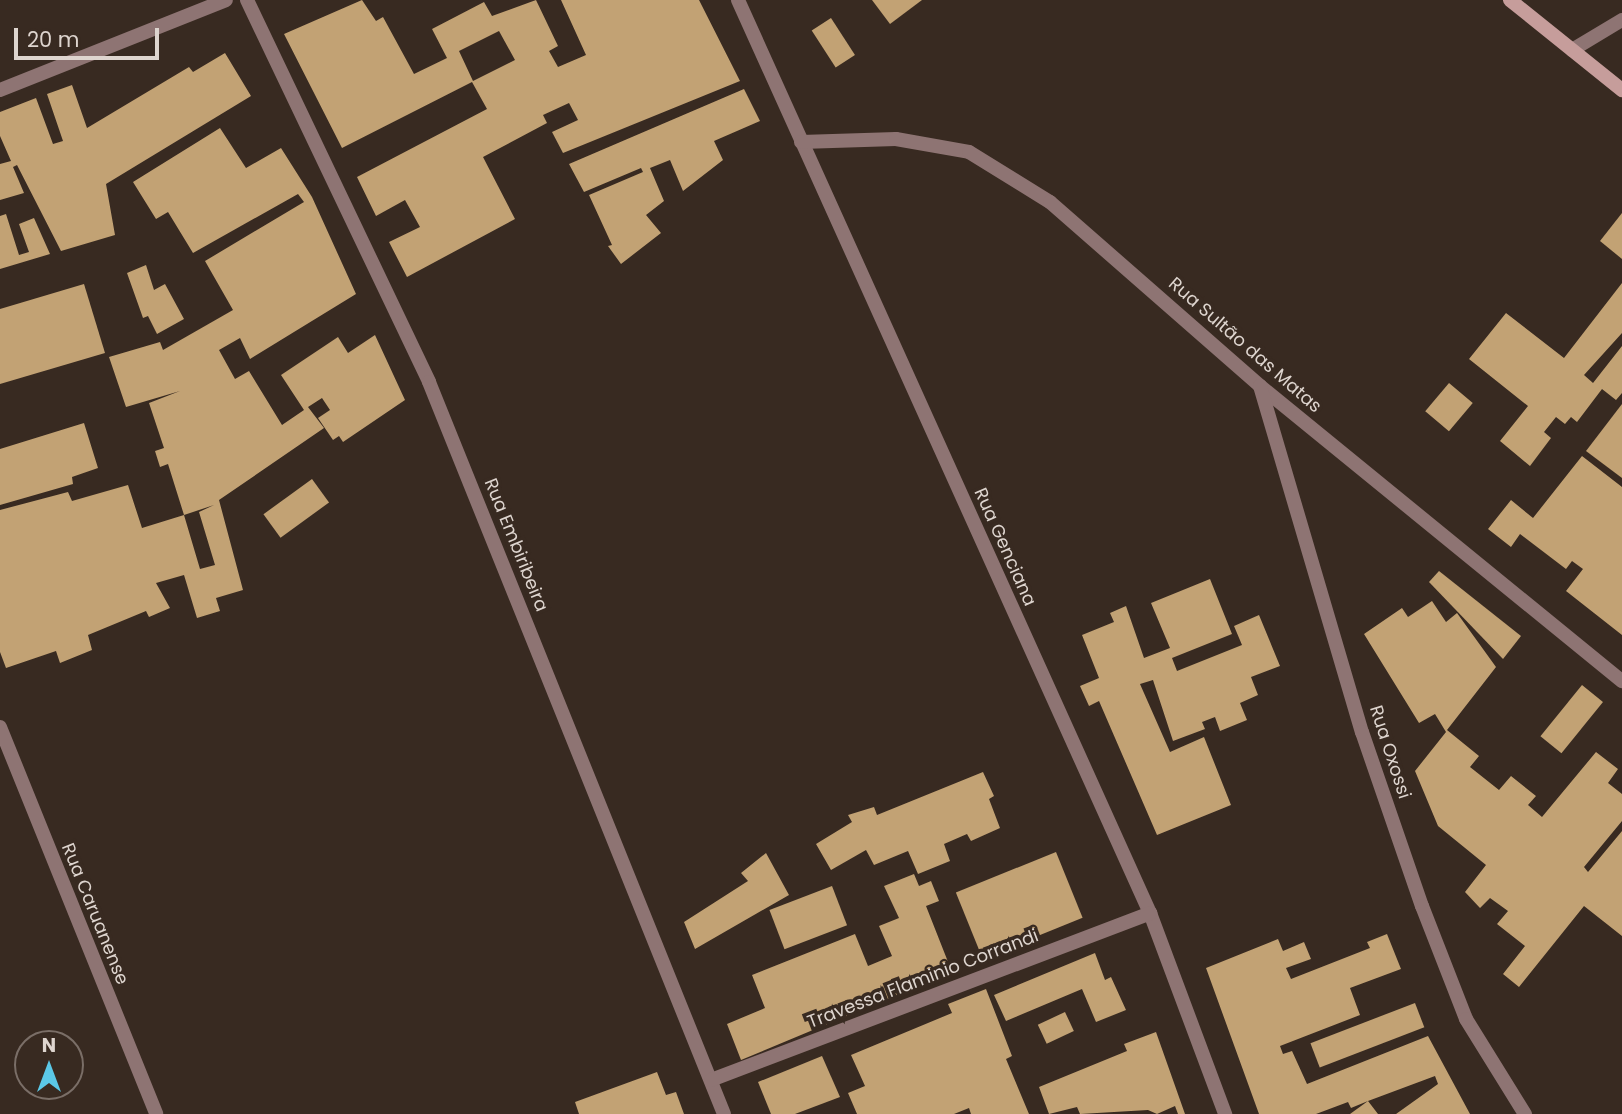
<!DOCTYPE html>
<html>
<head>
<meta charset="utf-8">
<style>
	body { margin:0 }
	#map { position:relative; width:1622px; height:1114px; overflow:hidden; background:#382a21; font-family:Poppins,sans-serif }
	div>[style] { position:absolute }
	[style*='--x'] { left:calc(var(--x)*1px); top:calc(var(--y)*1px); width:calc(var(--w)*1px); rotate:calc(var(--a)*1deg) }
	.building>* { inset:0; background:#c2a274; transform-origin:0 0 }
	.minor>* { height:14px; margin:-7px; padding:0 7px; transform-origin:7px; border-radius:7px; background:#8e7473 }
	.secondary>* { height:14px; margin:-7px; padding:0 7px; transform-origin:7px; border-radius:7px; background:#c69d9b }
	span { translate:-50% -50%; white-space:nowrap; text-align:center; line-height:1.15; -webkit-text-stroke:7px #382a21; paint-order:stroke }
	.street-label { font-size:18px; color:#ded5cf }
	.north { position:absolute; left:14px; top:1030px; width:70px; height:70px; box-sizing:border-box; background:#382a21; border:2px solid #7a6e67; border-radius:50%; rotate:0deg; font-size:19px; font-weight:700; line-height:28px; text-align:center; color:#ded5cf }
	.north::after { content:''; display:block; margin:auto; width:24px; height:32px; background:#5bc8e7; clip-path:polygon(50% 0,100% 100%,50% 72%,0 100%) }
	.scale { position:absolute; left:14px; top:28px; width:145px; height:32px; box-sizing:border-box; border:4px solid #ded5cf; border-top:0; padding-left:9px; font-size:21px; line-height:24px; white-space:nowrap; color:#ded5cf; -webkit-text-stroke:5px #382a21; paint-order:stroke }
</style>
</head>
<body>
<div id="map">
	<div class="building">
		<div style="clip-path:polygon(evenodd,362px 0,376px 21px,383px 17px,414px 74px,447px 58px,432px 29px,484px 2px,492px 16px,536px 0,558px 46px,549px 51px,558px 67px,586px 55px,561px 0,699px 0,740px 81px,563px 153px,552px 132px,578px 120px,569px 103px,543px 115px,547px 123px,483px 157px,515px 219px,407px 277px,389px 242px,420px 227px,405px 200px,376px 216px,357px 177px,487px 109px,472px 82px,342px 148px,284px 34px,362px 0,499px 31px,515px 60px,473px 81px,459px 51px,499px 31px)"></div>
		<div style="clip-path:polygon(872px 0,922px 0,890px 24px)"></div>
		<div style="left:831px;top:18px;width:44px;height:23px;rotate:57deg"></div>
		<div style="clip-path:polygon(225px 53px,251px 96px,106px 184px,115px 235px,61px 251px,17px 165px,13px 167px,24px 193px,0 200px,0 164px,11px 161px,0 136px,0 112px,36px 98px,53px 144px,63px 141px,47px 94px,72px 85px,87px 128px,189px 67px,193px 72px)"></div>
		<div style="clip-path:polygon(744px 89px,760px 121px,714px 141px,723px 160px,683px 191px,670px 160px,650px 168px,664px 201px,646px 215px,661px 233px,621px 264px,608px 246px,612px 245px,589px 195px,643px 172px,641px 168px,584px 192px,569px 164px)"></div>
		<div style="clip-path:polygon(220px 128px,246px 168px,281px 148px,312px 197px,356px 294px,250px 359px,240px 338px,219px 350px,235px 379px,249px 371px,282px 425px,304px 410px,281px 375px,338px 337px,348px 353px,375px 335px,405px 400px,343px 442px,339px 436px,333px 440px,318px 418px,330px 410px,322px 398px,308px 407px,324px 428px,219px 500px,243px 590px,216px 598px,220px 611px,197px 618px,184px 575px,156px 583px,170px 608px,149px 617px,146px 611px,88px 635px,92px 650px,60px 663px,56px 651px,6px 668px,0 652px,0 510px,68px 492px,72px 501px,128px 485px,142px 528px,184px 515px,200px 569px,215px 565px,199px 512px,214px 505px,184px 515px,168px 464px,160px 467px,155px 451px,164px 448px,149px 403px,180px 391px,126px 407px,109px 357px,160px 342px,163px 350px,233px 310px,205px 261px,304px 202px,298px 194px,193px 253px,168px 212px,156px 219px,133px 182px)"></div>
		<div style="clip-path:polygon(1622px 213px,1622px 259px,1600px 241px)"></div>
		<div style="clip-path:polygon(6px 214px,19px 255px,29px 252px,19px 224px,34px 218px,50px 254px,0 269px,0 216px)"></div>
		<div style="clip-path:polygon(146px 265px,154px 290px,165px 284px,184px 319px,157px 334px,148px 316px,143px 318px,127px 273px)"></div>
		<div style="clip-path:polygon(1622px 283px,1622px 333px,1584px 375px,1593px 383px,1622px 346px,1622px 393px,1616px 400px,1602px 389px,1577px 422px,1571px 417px,1565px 424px,1556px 417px,1544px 432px,1551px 438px,1530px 466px,1500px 441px,1528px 406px,1469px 359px,1506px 313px,1564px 358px)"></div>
		<div style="clip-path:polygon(84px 284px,105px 353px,0 384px,0 309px)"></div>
		<div style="left:1449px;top:383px;width:31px;height:37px;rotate:40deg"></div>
		<div style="clip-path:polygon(1622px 404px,1622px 478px,1586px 451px)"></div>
		<div style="clip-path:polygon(84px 423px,98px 468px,72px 477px,73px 484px,0 505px,0 449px)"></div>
		<div style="clip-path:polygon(1582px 456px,1622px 487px,1622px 635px,1566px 591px,1583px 569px,1572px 561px,1566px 569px,1520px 534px,1511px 547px,1488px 529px,1511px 500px,1533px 518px)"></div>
		<div style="left:312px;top:479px;width:29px;height:60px;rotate:54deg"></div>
		<div style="clip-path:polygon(1439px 571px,1521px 636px,1503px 659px,1429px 582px)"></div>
		<div style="clip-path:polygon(1210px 579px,1232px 634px,1172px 658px,1177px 671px,1242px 645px,1234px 626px,1259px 615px,1280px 666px,1251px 677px,1258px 695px,1240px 703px,1247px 720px,1220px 731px,1215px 717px,1202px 722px,1205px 729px,1173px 741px,1153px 680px,1140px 684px,1170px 752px,1204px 737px,1231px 805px,1157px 835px,1099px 701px,1089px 706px,1080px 686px,1099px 678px,1082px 635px,1114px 622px,1110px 613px,1126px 606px,1144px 658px,1170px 648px,1151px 603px)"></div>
		<div style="clip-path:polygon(1432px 601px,1446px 622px,1457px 613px,1496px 667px,1447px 730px,1479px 756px,1470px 767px,1499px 790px,1511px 776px,1536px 796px,1528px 805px,1542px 817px,1596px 752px,1618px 769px,1608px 783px,1622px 794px,1622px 821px,1584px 867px,1588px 872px,1622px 831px,1622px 936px,1584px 906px,1519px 987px,1503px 974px,1525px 946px,1497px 924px,1508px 911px,1490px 898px,1480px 908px,1465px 892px,1486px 865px,1438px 826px,1415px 771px,1446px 732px,1435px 714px,1419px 723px,1364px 634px,1402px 608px,1408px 617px)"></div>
		<div style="left:1582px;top:685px;width:27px;height:66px;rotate:39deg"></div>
		<div style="clip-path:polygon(983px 772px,994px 796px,989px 799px,1000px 828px,971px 841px,967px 834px,944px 844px,950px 861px,918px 874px,908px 851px,874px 865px,866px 850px,831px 870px,816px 844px,852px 822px,848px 815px,874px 807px,877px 815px)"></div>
		<div style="left:1056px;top:852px;width:71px;height:108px;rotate:68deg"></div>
		<div style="clip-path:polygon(766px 853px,789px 895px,695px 949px,684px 922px,748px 881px,741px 873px)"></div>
		<div style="clip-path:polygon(914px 874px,919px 886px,931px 881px,939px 901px,926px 906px,952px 972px,741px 1060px,727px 1024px,765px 1008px,752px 975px,855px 934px,868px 966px,892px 956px,879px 926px,899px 918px,884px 886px)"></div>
		<div style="left:832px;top:886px;width:42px;height:67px;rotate:69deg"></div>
		<div style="clip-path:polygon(1387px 934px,1401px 969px,1350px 988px,1360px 1015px,1280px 1046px,1283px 1054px,1292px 1051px,1307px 1084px,1428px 1036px,1470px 1114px,1396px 1114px,1438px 1084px,1435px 1076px,1368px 1101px,1378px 1114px,1350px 1114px,1368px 1101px,1351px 1108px,1348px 1102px,1316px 1114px,1259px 1114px,1206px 968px,1278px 939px,1283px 951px,1304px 942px,1311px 959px,1286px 968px,1291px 979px,1370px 948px,1367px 942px)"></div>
		<div style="clip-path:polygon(1095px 953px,1105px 980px,1111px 977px,1126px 1010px,1096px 1022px,1082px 989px,1006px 1021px,994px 995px)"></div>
		<div style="clip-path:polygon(986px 989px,1012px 1056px,1006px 1059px,1029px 1114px,971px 1114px,969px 1108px,954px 1114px,857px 1114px,848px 1093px,865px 1086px,851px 1055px,952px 1013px,948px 1004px)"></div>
		<div style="left:1415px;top:1003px;width:26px;height:112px;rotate:69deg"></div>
		<div style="left:1065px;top:1012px;width:21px;height:30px;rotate:65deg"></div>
		<div style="clip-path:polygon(1156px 1032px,1185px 1114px,1178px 1114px,1175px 1106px,1157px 1114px,1148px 1110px,1080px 1114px,1077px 1107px,1049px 1114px,1039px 1087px,1127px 1051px,1124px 1044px)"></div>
		<div style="clip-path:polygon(822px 1056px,840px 1097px,795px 1114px,771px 1114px,758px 1082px)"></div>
		<div style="clip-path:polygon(657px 1072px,666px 1095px,676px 1092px,684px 1114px,579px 1114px,575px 1102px)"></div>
	</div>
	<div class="minor">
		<div style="--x:247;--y:0;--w:423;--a:64.5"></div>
		<div style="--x:429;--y:382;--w:789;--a:68.05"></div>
		<div style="--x:738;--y:0;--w:1002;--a:65.71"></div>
		<div style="--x:1150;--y:913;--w:215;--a:69.5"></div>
		<div style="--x:1572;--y:50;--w:58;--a:-31"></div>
		<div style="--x:0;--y:90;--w:243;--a:-21.7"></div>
		<div style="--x:801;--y:142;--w:95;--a:-1.8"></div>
		<div style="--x:896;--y:139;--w:74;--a:10.1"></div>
		<div style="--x:969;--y:152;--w:95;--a:31.7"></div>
		<div style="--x:1050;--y:202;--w:279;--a:41.2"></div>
		<div style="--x:1260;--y:386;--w:467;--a:39.2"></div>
		<div style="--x:1260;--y:386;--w:361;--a:73.6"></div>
		<div style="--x:1362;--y:732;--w:184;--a:71"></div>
		<div style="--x:1422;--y:906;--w:121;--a:68.7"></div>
		<div style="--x:1466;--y:1019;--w:112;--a:58.2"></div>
		<div style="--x:0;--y:727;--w:417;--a:68"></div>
		<div style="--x:711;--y:1080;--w:470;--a:-20.8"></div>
	</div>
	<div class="secondary">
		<div style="--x:1510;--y:0;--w:144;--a:38.8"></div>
	</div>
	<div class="street-label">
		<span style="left:1245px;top:345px;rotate:41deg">Rua Sultão das Matas</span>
		<span style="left:516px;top:545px;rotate:68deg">Rua Embiribeira</span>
		<span style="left:1005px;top:547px;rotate:66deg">Rua Genciana</span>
		<span style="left:1390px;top:752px;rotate:72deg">Rua Oxossi</span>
		<span style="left:95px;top:914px;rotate:68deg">Rua Caruanense</span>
		<span style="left:923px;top:979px;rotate:-21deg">Travessa Flaminio Corrandi</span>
	</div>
	<div class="north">N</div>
	<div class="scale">20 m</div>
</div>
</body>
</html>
